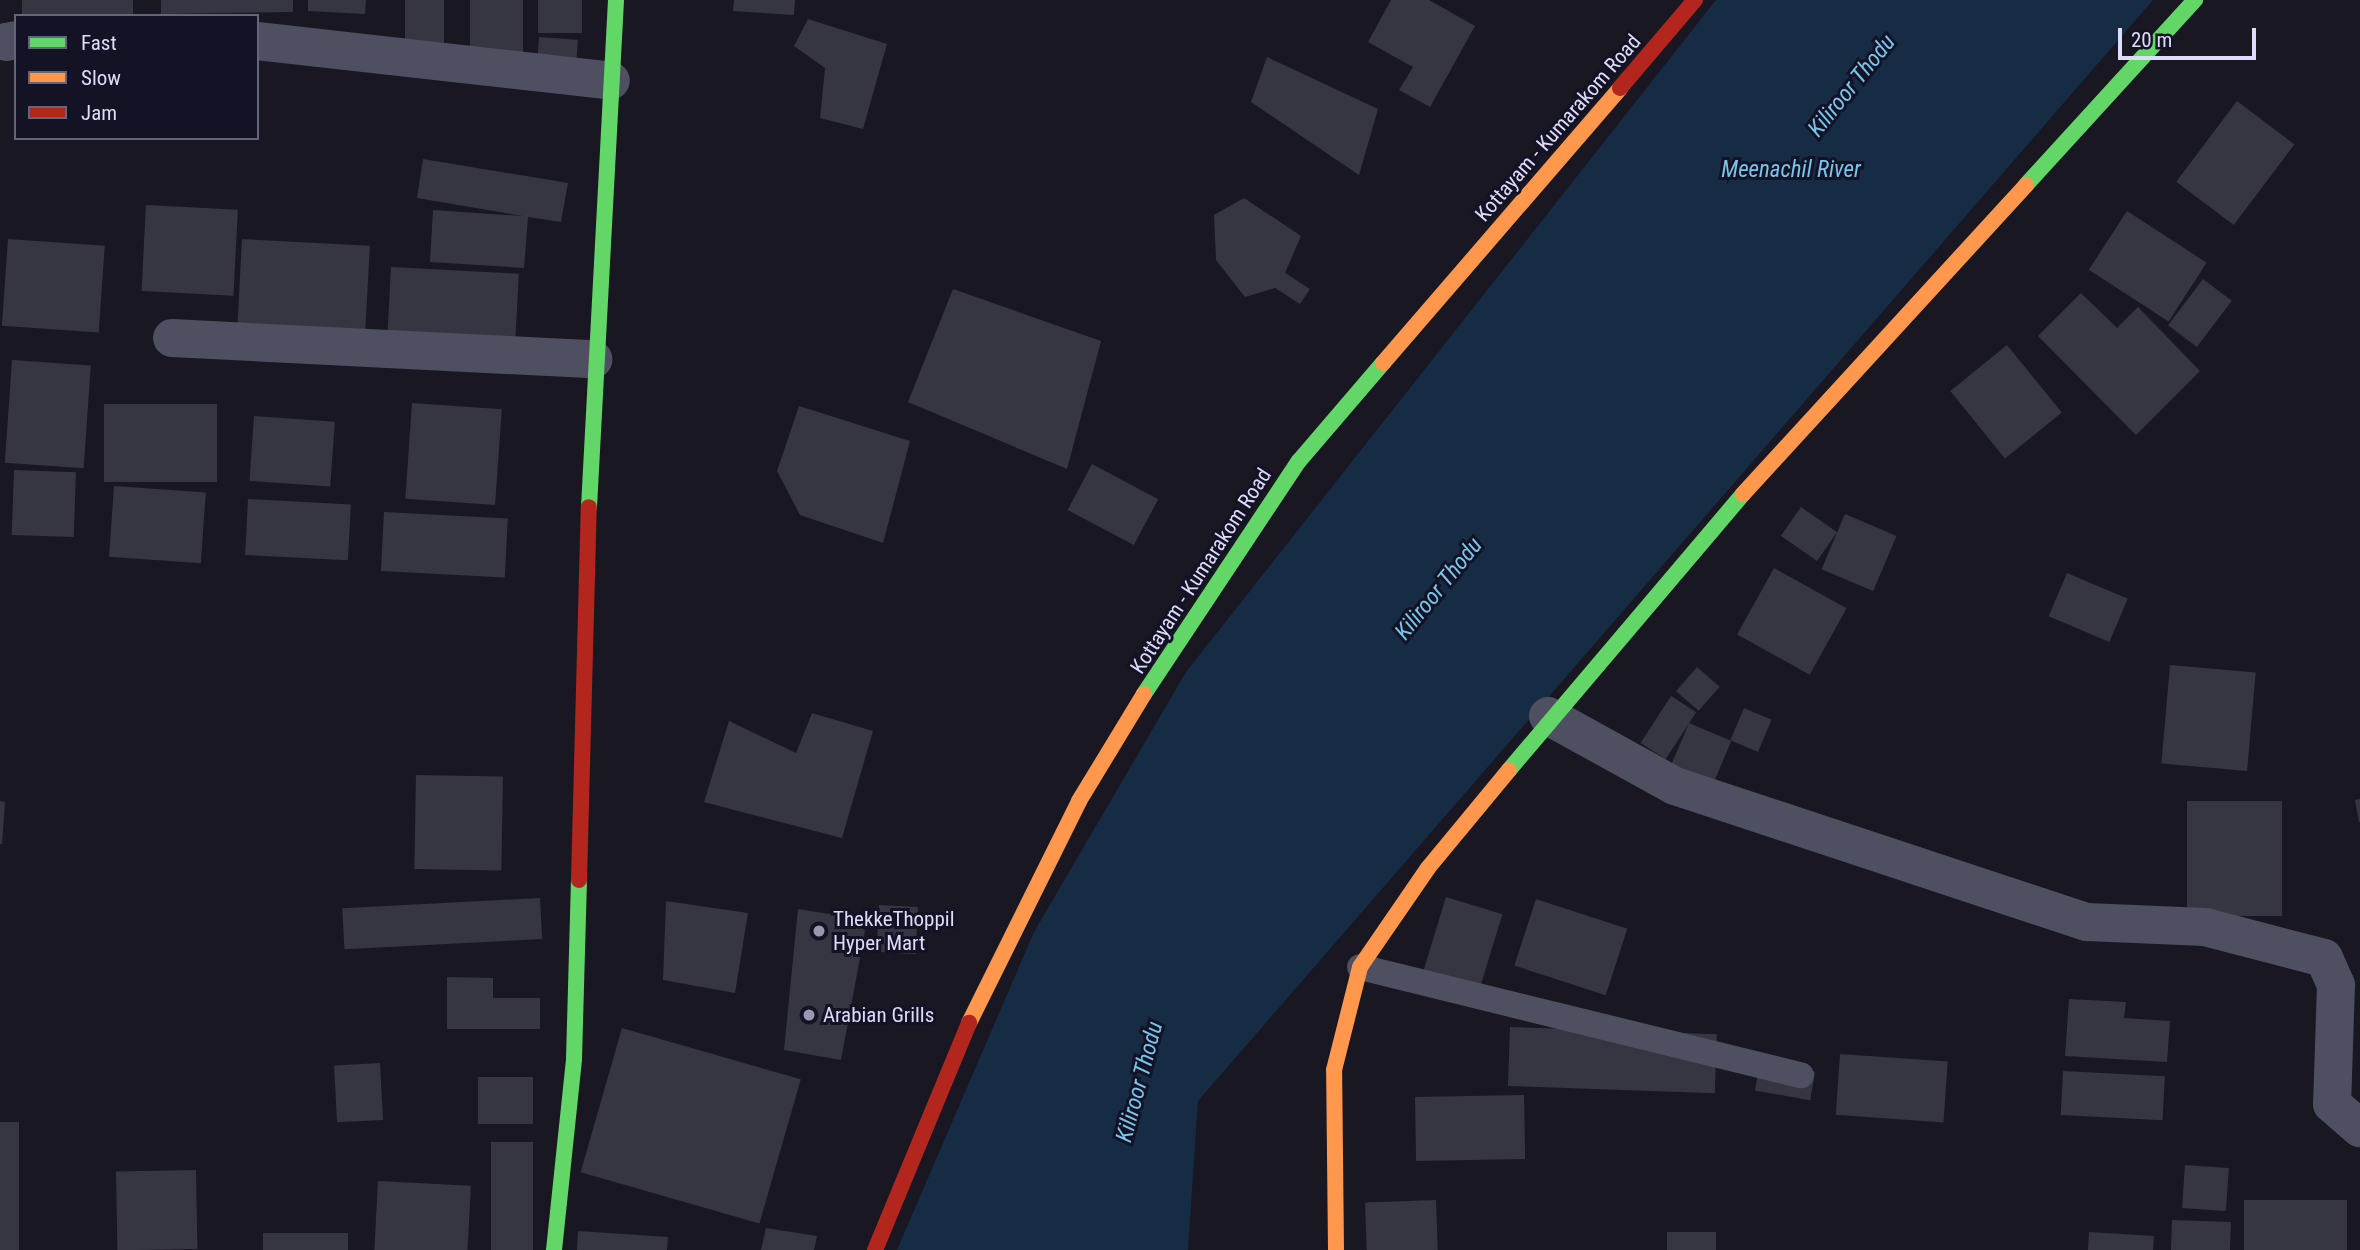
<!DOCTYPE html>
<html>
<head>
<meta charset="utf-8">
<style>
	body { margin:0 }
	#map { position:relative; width:2360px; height:1250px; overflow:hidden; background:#181722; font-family:"Roboto Condensed",sans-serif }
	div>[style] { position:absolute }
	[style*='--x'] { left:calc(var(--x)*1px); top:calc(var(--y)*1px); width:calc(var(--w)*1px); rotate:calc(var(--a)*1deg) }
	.water>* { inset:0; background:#162c44 }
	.building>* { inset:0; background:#363643; transform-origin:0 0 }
	.lane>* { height:26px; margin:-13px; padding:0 13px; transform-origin:13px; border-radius:13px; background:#4e4f61 }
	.street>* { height:38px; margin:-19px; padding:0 19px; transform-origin:19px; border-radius:19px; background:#4e4f61 }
	.fast>* { height:16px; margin:-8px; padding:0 8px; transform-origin:8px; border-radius:8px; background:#63d668 }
	.slow>* { height:16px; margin:-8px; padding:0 8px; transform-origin:8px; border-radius:8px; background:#ff974d }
	.jam>* { height:16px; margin:-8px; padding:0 8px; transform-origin:8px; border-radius:8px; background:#b3261e }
	.dots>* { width:19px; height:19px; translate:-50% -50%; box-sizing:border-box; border:4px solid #141326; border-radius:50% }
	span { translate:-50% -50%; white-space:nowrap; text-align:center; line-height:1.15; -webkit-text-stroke:6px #141326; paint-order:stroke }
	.street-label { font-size:21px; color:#ddddfa }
	.poi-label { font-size:21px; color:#ddddfa }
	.left { translate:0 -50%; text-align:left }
	.water-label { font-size:23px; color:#78c5ed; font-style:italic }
	.legend { position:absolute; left:14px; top:14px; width:245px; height:126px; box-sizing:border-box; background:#141326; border:2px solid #64647b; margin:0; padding:9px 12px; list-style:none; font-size:21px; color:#ddddfa }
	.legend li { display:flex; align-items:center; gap:14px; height:35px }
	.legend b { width:35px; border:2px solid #64647b }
	.scale { position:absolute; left:2118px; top:28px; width:138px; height:32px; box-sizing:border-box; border:4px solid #ddddfa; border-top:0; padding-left:9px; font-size:21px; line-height:24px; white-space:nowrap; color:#ddddfa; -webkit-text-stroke:5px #141326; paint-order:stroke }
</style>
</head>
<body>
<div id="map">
	<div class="water">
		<div style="clip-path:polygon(1716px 0,2153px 0,1198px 1101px,1188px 1250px,897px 1250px,1034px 932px,1186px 672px)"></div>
	</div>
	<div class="building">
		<div style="left:22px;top:0;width:111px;height:16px"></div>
		<div style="clip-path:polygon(161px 0,293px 0,293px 12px,161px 14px)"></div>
		<div style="clip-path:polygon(308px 0,366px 0,365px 14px,308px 11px)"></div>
		<div style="left:405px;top:0;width:39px;height:56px"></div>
		<div style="left:470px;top:0;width:53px;height:73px"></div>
		<div style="left:538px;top:0;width:44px;height:33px"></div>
		<div style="clip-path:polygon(734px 0,795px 0,794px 15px,733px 11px)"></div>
		<div style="clip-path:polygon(1391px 0,1429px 0,1475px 26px,1430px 107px,1399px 90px,1413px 67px,1368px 42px)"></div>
		<div style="clip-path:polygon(808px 19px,887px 44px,863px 129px,820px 118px,825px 68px,794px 46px)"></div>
		<div style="left:539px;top:37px;width:39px;height:54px;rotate:4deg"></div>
		<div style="clip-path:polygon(1267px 57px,1378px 109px,1359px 175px,1251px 102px)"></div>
		<div style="left:2237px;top:101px;width:72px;height:101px;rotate:37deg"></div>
		<div style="clip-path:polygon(423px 159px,568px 183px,561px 222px,528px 217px,524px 268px,430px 262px,433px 210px,523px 216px,417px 198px)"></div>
		<div style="clip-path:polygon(1244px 198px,1301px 236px,1285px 273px,1310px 289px,1300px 304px,1275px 288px,1245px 297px,1216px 260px,1214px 215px)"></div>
		<div style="left:146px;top:205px;width:92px;height:86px;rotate:3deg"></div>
		<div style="left:2127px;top:211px;width:95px;height:70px;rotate:33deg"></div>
		<div style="left:8px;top:239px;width:97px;height:87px;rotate:4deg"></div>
		<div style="left:242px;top:239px;width:128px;height:109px;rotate:3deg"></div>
		<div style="left:391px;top:267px;width:128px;height:87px;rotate:3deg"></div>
		<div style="left:2203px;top:279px;width:36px;height:58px;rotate:37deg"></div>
		<div style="clip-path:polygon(953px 289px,1101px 341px,1067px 469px,908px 402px)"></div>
		<div style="clip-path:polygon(2081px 293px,2117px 328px,2138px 307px,2200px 371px,2136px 435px,2038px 336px)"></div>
		<div style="left:2007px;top:345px;width:87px;height:73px;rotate:51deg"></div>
		<div style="left:12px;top:360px;width:79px;height:103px;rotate:4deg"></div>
		<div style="left:412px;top:403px;width:90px;height:96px;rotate:4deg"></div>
		<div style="left:217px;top:404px;width:78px;height:113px;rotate:90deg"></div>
		<div style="clip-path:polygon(799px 406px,910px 441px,883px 543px,800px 515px,777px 471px)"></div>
		<div style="left:254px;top:416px;width:81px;height:65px;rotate:4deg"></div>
		<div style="left:1092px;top:464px;width:75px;height:52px;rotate:28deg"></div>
		<div style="left:14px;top:470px;width:62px;height:65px;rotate:2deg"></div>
		<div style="left:114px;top:486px;width:92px;height:71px;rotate:4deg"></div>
		<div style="left:248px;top:499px;width:103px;height:56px;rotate:3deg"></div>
		<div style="left:1801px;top:507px;width:44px;height:35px;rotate:35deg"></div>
		<div style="left:384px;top:512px;width:124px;height:59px;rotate:3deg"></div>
		<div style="left:1845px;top:514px;width:56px;height:60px;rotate:23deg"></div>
		<div style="left:1774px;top:568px;width:83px;height:76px;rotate:29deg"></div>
		<div style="left:2067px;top:573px;width:66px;height:47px;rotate:23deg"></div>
		<div style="left:2170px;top:665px;width:86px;height:99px;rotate:5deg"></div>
		<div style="left:1697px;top:667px;width:30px;height:32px;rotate:41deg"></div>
		<div style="left:1671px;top:696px;width:30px;height:56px;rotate:33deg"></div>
		<div style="left:1744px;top:708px;width:30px;height:35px;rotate:23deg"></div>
		<div style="clip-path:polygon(812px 713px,873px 731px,842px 838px,704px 802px,729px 721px,796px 753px)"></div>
		<div style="left:1689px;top:723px;width:46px;height:46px;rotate:23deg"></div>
		<div style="left:416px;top:775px;width:87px;height:94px;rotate:1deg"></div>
		<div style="clip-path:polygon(2360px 799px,2360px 822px,2359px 822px,2355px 800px)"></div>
		<div style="clip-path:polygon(0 801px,5px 802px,2px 844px,0 844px)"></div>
		<div style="left:2187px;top:801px;width:95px;height:115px"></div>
		<div style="left:1446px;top:897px;width:59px;height:86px;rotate:17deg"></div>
		<div style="left:540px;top:898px;width:41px;height:198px;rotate:87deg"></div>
		<div style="left:1536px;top:899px;width:96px;height:70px;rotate:18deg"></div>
		<div style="clip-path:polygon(666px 901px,748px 913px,735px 993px,663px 980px)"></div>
		<div style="left:879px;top:905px;width:39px;height:47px;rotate:3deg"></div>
		<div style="clip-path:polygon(798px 909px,867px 920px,841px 1060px,784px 1050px)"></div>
		<div style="clip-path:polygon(447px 977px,493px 978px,493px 998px,540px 998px,540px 1029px,447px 1029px)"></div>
		<div style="clip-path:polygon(2069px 999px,2126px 1002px,2124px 1018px,2170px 1021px,2167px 1062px,2065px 1056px)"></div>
		<div style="left:1510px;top:1027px;width:207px;height:59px;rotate:2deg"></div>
		<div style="left:622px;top:1028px;width:186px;height:150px;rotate:16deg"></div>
		<div style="left:1840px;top:1054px;width:108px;height:61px;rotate:4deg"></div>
		<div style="left:1760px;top:1062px;width:56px;height:29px;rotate:10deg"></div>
		<div style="left:380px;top:1063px;width:57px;height:46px;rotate:87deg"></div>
		<div style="left:2063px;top:1071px;width:102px;height:44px;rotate:3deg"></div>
		<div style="left:478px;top:1077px;width:55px;height:47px"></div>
		<div style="left:1524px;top:1095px;width:64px;height:109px;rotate:89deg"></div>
		<div style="left:0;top:1122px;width:19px;height:128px"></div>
		<div style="left:491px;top:1142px;width:42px;height:108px"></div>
		<div style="left:2185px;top:1165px;width:44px;height:43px;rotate:4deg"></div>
		<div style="left:196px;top:1170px;width:79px;height:80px;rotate:89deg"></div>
		<div style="left:378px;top:1181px;width:93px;height:69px;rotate:3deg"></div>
		<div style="left:1436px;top:1200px;width:50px;height:71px;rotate:88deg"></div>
		<div style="left:2244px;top:1200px;width:103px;height:50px"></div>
		<div style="left:2172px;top:1220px;width:59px;height:30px;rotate:2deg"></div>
		<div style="clip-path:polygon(766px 1228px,817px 1236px,814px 1250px,761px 1250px)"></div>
		<div style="clip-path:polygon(578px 1231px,668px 1237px,667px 1250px,577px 1250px)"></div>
		<div style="left:1667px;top:1232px;width:49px;height:18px"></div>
		<div style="clip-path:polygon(2089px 1232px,2154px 1236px,2153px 1250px,2088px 1250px)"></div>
		<div style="left:263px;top:1233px;width:85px;height:17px"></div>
	</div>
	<div class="lane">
		<div style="--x:1360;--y:967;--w:454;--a:13.8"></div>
	</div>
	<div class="street">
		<div style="--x:257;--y:41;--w:356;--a:6.4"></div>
		<div style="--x:6;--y:42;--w:10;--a:-11"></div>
		<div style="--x:172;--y:338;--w:422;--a:2.9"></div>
		<div style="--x:1548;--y:716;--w:145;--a:28.9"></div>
		<div style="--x:1675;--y:786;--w:434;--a:18.3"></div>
		<div style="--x:2087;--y:922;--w:118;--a:2.4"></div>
		<div style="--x:2205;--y:927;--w:123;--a:14.6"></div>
		<div style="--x:2324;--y:958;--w:30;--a:66"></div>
		<div style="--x:2336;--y:985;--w:119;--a:91.9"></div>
		<div style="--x:2332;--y:1104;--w:37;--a:41"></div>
	</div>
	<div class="fast">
		<div style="--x:2026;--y:185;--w:251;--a:-47.6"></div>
		<div style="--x:589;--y:507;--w:508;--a:-86.95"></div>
		<div style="--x:1144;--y:694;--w:280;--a:-56.4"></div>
		<div style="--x:1299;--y:461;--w:129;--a:-49.4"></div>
		<div style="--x:1509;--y:770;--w:362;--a:-49.7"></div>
		<div style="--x:554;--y:1250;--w:192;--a:-84"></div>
		<div style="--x:574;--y:1059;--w:179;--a:-88.4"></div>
	</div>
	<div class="slow">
		<div style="--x:1383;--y:363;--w:363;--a:-49.2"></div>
		<div style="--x:1743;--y:494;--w:419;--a:-47.5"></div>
		<div style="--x:969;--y:1023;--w:248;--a:-63.6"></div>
		<div style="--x:1079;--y:801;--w:125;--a:-58.7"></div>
		<div style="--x:1336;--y:1250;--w:180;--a:-90.6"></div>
		<div style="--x:1334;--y:1070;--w:106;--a:-75.8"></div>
		<div style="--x:1360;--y:967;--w:120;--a:-55.5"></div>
		<div style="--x:1428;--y:868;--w:127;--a:-50.4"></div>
	</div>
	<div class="jam">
		<div style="--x:1620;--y:88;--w:116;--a:-49.6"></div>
		<div style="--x:579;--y:880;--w:373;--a:-88.5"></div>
		<div style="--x:875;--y:1250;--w:246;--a:-67.5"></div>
	</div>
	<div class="dots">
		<div style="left:819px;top:931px;background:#9898ae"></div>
		<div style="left:809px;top:1015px;background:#9898ae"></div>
	</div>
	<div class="street-label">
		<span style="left:1558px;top:128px;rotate:-49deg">Kottayam - Kumarakom Road</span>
		<span style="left:1201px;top:571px;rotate:-57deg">Kottayam - Kumarakom Road</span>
	</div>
	<div class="poi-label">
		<span class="left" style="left:833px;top:931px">ThekkeThoppil<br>Hyper Mart</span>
		<span class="left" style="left:823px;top:1015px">Arabian Grills</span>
	</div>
	<div class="water-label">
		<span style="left:1852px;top:86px;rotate:-51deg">Kiliroor Thodu</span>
		<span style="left:1791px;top:170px">Meenachil River</span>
		<span style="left:1439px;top:589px;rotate:-51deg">Kiliroor Thodu</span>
		<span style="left:1140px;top:1082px;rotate:-75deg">Kiliroor Thodu</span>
	</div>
	<ul class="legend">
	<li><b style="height:9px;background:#63d668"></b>Fast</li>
	<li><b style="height:9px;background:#ff974d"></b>Slow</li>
	<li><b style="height:9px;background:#b3261e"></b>Jam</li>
	</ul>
	<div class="scale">20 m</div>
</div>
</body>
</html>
